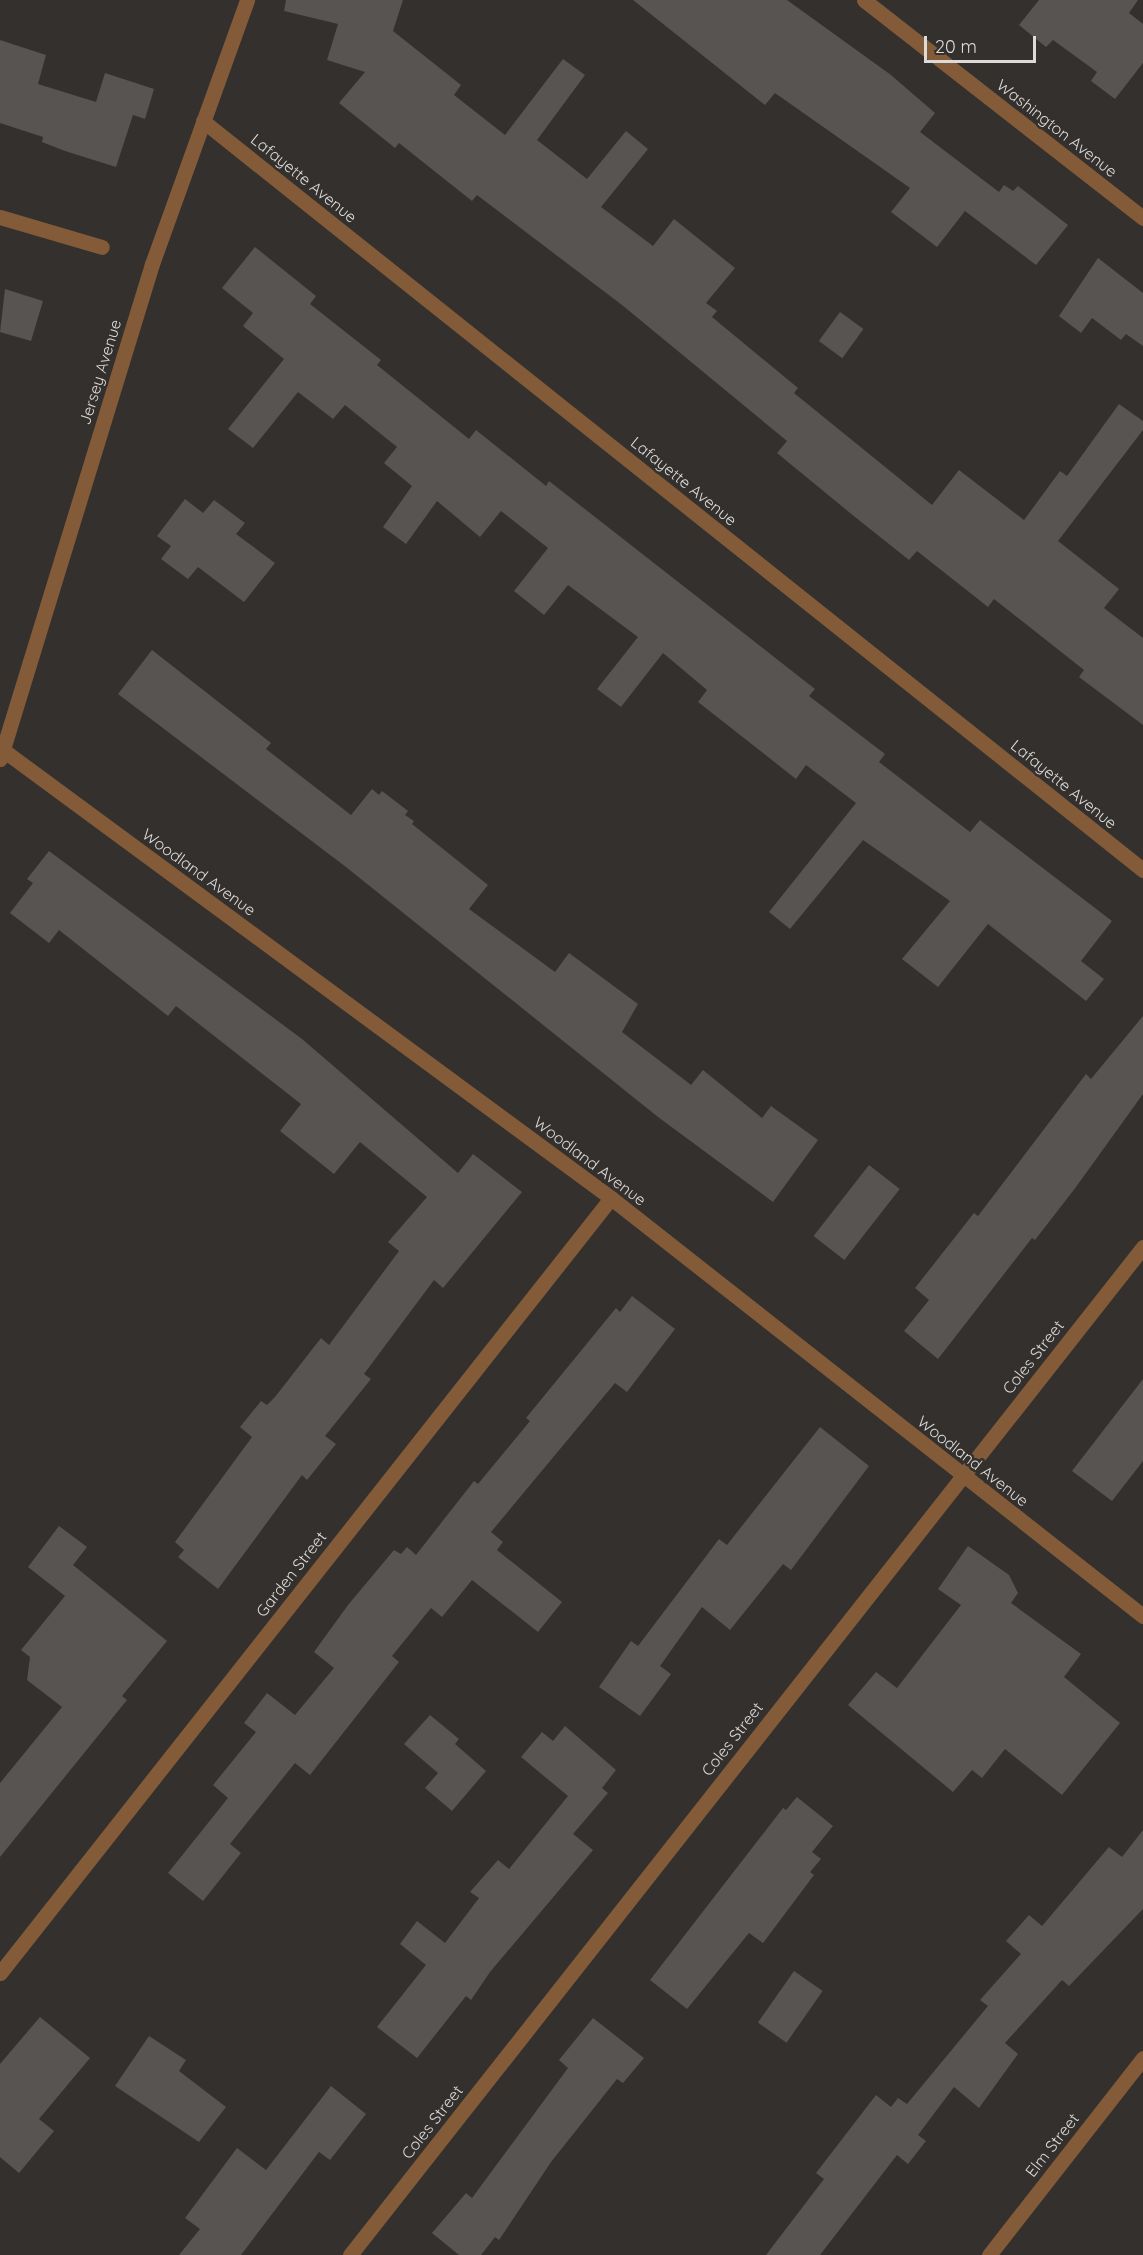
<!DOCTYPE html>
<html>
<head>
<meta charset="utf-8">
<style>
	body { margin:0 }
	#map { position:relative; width:1143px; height:2255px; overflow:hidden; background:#33302d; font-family:Quicksand,sans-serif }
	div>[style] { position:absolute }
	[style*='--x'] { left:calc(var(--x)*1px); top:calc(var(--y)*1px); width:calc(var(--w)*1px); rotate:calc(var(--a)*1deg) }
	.building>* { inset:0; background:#585451; transform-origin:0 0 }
	.minor>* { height:15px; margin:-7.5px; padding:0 7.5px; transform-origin:7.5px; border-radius:7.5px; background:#835b39 }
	span { translate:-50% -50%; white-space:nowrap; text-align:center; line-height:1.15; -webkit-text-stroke:5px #33302d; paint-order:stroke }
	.street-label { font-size:16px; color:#dddbd9 }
	.scale { position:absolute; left:924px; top:36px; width:112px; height:27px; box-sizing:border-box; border:3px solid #dddbd9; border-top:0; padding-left:8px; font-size:18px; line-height:21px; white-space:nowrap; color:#dddbd9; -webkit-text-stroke:4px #33302d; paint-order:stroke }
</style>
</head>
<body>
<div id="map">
	<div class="building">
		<div style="clip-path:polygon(286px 0,403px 0,393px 31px,461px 85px,454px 95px,505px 135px,563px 59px,585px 75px,537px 140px,587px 179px,626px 131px,648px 149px,601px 207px,653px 246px,674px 219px,735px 268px,706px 303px,717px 311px,712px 317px,798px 388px,794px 393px,932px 505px,959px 470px,1024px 520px,1060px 471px,1067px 476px,1119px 404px,1143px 421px,1143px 430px,1058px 541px,1119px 589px,1104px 608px,1143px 638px,1143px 725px,1079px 677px,1084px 670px,994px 599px,988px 607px,917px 551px,909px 560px,855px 517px,777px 453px,787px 441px,622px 305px,477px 195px,472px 201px,399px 143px,395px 148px,339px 103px,365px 72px,327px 60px,338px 24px,284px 11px)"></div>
		<div style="clip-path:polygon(633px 0,787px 0,891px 75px,935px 113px,920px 132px,999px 192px,1004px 185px,1013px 191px,1018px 186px,1068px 225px,1036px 265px,965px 211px,937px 247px,891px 212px,910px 188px,775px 93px,765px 105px)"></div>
		<div style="clip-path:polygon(1039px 0,1138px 0,1129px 13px,1143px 24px,1143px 63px,1115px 99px,1091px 81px,1097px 72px,1053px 40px,1046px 47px,1019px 25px)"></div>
		<div style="clip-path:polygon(0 40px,46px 55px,38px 84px,96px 102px,105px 73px,154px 89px,145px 119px,133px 115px,116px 167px,65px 151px,42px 142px,43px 137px,0 123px)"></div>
		<div style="clip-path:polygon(255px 247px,316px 296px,310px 304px,381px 360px,377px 365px,469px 439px,476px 430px,546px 486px,549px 481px,815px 689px,809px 696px,885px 754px,879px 762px,970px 832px,980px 820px,1112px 921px,1081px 961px,1104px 979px,1086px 1001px,988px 924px,938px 987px,902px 959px,950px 901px,863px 840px,790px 929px,769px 912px,856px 803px,806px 765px,796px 779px,698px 702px,707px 690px,663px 653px,621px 707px,597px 689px,638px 637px,568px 585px,544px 615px,514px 591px,548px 548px,501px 511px,480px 537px,437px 501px,406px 544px,383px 527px,412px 486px,384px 463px,397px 447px,345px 405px,333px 419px,298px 392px,253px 448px,228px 429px,284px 359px,243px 326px,253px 313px,222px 288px)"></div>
		<div style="clip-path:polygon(1098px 258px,1143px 293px,1143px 346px,1126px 334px,1121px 340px,1092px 318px,1081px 333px,1059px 316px)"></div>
		<div style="clip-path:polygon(5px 289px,43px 301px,31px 341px,0 332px)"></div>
		<div style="left:840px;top:312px;width:29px;height:36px;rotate:36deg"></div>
		<div style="clip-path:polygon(185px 499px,203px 513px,214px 500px,245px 523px,236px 534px,275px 563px,244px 602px,198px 567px,188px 579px,161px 559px,171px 546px,157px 536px)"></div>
		<div style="clip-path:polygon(152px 650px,271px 743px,266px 749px,351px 815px,372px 789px,379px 795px,382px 791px,408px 811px,405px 815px,414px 821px,412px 824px,488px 885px,469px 909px,555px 972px,569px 953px,638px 1004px,622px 1032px,686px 1081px,691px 1085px,703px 1070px,762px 1118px,771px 1106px,818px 1140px,773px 1202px,658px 1117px,346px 867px,118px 694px)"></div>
		<div style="clip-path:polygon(49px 851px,302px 1039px,458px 1173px,473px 1154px,522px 1192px,443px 1288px,434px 1280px,364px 1374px,371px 1379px,325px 1436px,336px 1444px,307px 1480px,302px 1475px,218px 1589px,178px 1557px,184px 1550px,175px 1542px,252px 1437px,240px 1427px,261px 1401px,267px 1405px,275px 1397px,321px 1338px,329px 1345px,399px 1251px,388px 1242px,427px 1197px,360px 1142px,334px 1174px,280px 1131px,301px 1104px,176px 1006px,168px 1016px,59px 930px,49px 943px,10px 913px,33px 883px,27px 879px)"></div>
		<div style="clip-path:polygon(1143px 1016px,1143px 1094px,1076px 1187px,1035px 1240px,1032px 1238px,938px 1359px,904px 1331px,929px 1300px,915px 1288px,974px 1213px,978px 1216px,1086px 1074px,1091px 1079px)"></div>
		<div style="left:869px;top:1165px;width:39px;height:90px;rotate:38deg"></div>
		<div style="clip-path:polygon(632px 1296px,675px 1329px,627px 1392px,615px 1383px,491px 1532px,503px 1542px,497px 1550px,562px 1602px,538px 1632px,472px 1580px,442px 1617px,431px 1608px,392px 1656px,399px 1662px,310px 1775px,295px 1763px,230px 1844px,241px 1853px,203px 1901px,168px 1873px,228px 1798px,213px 1785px,256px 1732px,244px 1723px,267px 1693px,295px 1715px,334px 1668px,314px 1652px,348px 1605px,394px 1550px,401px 1554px,407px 1547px,416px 1555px,474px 1481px,478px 1484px,530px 1421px,526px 1418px,616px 1308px,620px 1312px)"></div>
		<div style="clip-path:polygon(1143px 1379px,1143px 1461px,1112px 1501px,1072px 1471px)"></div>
		<div style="clip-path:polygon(820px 1427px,869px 1466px,791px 1570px,783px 1564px,730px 1630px,702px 1607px,660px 1666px,671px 1674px,640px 1716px,599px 1687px,631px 1641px,638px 1646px,719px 1539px,727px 1545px)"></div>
		<div style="clip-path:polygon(59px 1526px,87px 1547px,73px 1565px,167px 1641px,122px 1696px,127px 1700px,0 1857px,0 1783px,62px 1707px,27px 1680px,30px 1657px,21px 1650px,65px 1596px,28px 1567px)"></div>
		<div style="clip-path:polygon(968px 1546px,1009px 1575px,1018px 1593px,1011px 1603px,1081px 1654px,1064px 1677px,1120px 1723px,1062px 1795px,1005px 1749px,982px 1778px,972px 1770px,953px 1792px,848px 1705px,876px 1672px,897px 1688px,961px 1605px,938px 1589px)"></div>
		<div style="clip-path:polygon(430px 1715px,459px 1739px,455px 1744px,486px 1771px,452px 1811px,425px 1788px,438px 1773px,404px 1744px)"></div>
		<div style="clip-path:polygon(565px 1726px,616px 1770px,602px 1788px,608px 1793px,573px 1834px,593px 1850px,490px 1972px,471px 2000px,466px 1996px,417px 2058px,377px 2027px,426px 1965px,400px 1944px,417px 1921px,445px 1943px,479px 1898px,470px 1892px,498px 1860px,509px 1869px,568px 1796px,521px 1757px,542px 1732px,553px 1741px)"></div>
		<div style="clip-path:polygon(797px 1797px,833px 1826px,812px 1852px,821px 1859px,810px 1872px,814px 1875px,763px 1943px,749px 1933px,687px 2009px,650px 1980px,783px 1808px,786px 1810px)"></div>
		<div style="clip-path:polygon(1143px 1830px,1143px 1909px,1069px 1986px,1062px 1980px,1005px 2043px,1018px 2054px,979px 2108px,954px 2087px,918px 2135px,926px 2141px,908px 2164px,897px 2155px,820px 2255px,766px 2255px,824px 2179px,816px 2173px,876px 2095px,891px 2107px,898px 2098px,907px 2104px,988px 2006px,980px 2000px,1021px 1954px,1006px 1941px,1029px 1915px,1042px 1926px,1109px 1847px,1122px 1857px)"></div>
		<div style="left:794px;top:1971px;width:35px;height:63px;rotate:35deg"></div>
		<div style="clip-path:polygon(40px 2017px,90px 2058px,39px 2119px,54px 2131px,19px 2173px,0 2157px,0 2064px)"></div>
		<div style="clip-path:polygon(593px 2018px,644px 2058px,623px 2083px,617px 2079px,551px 2162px,499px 2240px,495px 2237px,481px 2255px,459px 2255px,432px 2233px,466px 2193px,472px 2198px,568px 2068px,559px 2060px)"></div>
		<div style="clip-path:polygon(149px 2036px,186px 2060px,179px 2071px,226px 2107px,199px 2142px,115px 2086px)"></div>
		<div style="clip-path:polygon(331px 2086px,366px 2114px,330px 2160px,319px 2152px,241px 2255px,179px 2255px,200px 2229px,185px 2218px,237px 2148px,266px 2170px)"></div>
	</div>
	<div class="minor">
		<div style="--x:864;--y:0;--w:354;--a:38"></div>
		<div style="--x:203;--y:121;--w:1202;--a:38.55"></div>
		<div style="--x:0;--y:217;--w:106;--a:16.4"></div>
		<div style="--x:3;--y:750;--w:755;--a:36.38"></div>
		<div style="--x:611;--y:1198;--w:677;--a:38.16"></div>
		<div style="--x:0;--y:759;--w:518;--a:-72.93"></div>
		<div style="--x:152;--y:264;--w:281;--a:-70.2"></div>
		<div style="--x:0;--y:1973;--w:987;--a:-51.75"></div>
		<div style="--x:350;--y:2255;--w:1283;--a:-51.81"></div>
		<div style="--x:989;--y:2255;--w:250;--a:-52"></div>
	</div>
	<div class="street-label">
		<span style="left:1057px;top:128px;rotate:38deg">Washington Avenue</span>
		<span style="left:304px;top:178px;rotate:39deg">Lafayette Avenue</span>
		<span style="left:100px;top:372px;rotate:-73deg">Jersey Avenue</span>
		<span style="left:684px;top:481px;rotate:39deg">Lafayette Avenue</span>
		<span style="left:1064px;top:784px;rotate:39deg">Lafayette Avenue</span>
		<span style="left:199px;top:872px;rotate:36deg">Woodland Avenue</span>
		<span style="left:590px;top:1161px;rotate:37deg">Woodland Avenue</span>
		<span style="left:1033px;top:1357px;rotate:-52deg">Coles Street</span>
		<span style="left:973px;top:1461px;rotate:38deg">Woodland Avenue</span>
		<span style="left:291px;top:1574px;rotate:-52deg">Garden Street</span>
		<span style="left:732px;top:1739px;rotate:-52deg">Coles Street</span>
		<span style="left:432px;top:2122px;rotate:-52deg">Coles Street</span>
		<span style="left:1052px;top:2145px;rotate:-52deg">Elm Street</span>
	</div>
	<div class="scale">20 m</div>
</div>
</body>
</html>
